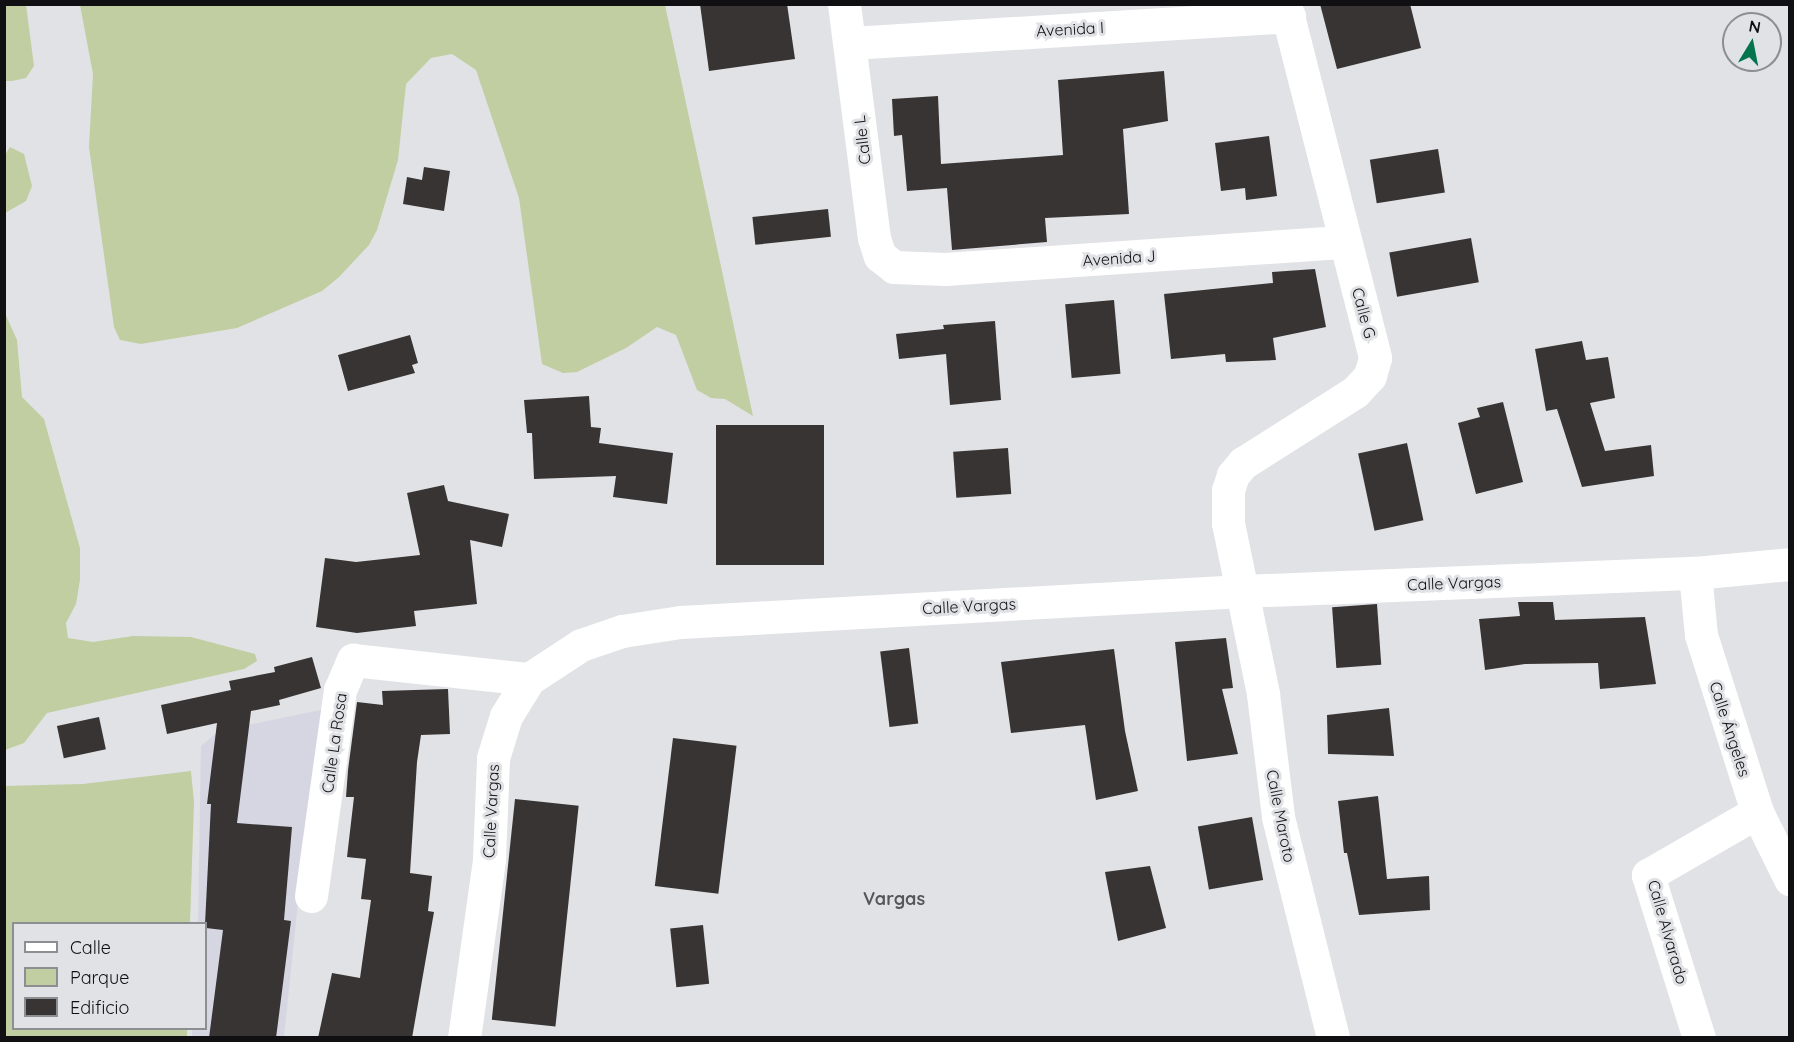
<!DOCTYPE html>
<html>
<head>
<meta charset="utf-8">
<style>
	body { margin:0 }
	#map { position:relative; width:1794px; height:1042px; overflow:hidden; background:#e1e2e6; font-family:Quicksand,sans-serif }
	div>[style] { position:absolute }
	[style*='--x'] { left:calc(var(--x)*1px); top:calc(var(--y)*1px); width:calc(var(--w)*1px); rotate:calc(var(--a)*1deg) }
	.built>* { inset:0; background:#d5d6e2 }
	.green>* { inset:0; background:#c0cea1 }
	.building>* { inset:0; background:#383433; transform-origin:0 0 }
	.minor>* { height:33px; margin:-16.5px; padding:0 16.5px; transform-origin:16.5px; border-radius:16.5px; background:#fff }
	span { translate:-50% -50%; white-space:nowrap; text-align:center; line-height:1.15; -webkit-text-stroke:6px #e1e2e6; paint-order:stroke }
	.street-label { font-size:16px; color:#101012 }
	.neighbourhood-label { font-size:18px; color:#57575b; font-weight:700 }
	.frame { position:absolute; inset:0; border:6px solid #101012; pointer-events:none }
	.legend { position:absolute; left:12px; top:922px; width:195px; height:108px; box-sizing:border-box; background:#e1e2e6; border:2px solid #8d8e91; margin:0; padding:8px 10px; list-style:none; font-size:18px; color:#101012 }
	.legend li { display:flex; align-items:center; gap:12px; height:30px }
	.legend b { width:30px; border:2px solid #8d8e91 }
	.north { position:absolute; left:1722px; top:12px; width:60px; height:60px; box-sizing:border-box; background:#e1e2e6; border:2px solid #8d8e91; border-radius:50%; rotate:10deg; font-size:16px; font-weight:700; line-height:24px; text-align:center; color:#101012 }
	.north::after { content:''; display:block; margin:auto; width:21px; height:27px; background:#03744e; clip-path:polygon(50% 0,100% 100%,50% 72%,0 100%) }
</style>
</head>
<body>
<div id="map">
	<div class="built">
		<div style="clip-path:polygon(325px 709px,299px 893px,284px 1037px,192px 1038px,192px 1029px,206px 1028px,206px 924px,198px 923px,201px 746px,219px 731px)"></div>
	</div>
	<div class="green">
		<div style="clip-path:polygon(4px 5px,26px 5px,34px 66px,26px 78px,12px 81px,5px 81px)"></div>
		<div style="clip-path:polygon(80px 5px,665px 5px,753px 416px,725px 399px,711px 398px,697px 390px,676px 335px,657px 327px,626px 348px,577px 372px,563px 373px,542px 364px,519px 198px,476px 70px,452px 54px,431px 58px,406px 84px,398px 160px,377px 230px,369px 245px,339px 277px,322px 291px,237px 328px,141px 344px,120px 340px,114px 327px,89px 147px,93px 74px)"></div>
		<div style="clip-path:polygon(10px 147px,24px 154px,32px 186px,26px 201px,5px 213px,5px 155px)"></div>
		<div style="clip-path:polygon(5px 313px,17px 340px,22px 397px,44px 419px,80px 548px,80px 580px,76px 604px,66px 623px,68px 638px,93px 642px,133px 636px,191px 637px,255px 654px,257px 661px,244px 669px,47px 713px,24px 743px,5px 750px)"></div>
		<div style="clip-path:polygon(191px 771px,194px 802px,190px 923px,14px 924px,14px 1028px,187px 1029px,187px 1037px,5px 1037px,5px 786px,83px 784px)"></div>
	</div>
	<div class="building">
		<div style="clip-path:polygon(700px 4px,787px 4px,795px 59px,709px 71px)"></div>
		<div style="clip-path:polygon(1320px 4px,1410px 4px,1421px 48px,1337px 69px)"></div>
		<div style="clip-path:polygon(1164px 71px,1168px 121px,1123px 129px,1129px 214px,1045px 218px,1047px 242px,952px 250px,947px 188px,907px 191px,902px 135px,894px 136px,892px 99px,938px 96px,941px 164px,1063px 155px,1058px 80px)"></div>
		<div style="clip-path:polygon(1269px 136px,1277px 196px,1246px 200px,1245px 188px,1221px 191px,1215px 143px)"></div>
		<div style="left:1438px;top:149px;width:44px;height:69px;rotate:81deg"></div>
		<div style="clip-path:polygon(424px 167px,450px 171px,444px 211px,403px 204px,407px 177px,422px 180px)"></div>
		<div style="left:828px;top:209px;width:28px;height:76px;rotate:84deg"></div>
		<div style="left:1471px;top:238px;width:45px;height:83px;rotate:80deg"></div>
		<div style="clip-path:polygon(1315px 269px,1326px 327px,1273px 338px,1276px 360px,1226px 362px,1225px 354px,1171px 359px,1164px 294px,1273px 283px,1272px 272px)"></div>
		<div style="left:1114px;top:300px;width:74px;height:49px;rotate:85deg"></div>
		<div style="clip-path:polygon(995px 321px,1001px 400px,950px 405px,946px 354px,899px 359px,896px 334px,944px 329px,943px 325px)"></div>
		<div style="clip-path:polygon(410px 335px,418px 363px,412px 365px,415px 373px,348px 391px,338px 355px)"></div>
		<div style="clip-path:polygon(1582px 341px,1586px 360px,1608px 357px,1615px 398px,1590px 403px,1605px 451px,1651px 445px,1654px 476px,1582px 487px,1557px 409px,1546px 411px,1535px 349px)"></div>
		<div style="clip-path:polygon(589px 396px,591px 427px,601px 428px,599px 443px,673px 453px,667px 504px,613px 497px,616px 476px,534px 479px,532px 433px,527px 433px,524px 400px)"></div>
		<div style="clip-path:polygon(1503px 402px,1523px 482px,1476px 494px,1458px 423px,1480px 417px,1477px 408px)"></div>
		<div style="left:716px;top:425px;width:108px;height:140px"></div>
		<div style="left:1407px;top:443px;width:79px;height:50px;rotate:78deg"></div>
		<div style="left:1008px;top:448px;width:46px;height:55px;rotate:86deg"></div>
		<div style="clip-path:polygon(444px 485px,448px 501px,509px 514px,502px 547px,470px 540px,477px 604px,414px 611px,416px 626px,357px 633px,316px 627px,325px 558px,356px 562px,420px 555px,407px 493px)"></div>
		<div style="clip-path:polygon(1518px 602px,1553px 602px,1555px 620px,1645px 617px,1656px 684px,1600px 689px,1598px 663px,1525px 664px,1485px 670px,1479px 619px,1520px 616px)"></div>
		<div style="left:1377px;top:604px;width:61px;height:45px;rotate:86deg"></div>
		<div style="clip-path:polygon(1226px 638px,1233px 688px,1222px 689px,1238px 754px,1187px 761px,1175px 642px)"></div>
		<div style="left:909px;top:648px;width:76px;height:29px;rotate:83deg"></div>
		<div style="clip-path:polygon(1114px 649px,1125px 731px,1138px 791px,1096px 800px,1085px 725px,1011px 733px,1001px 662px)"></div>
		<div style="clip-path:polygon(312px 657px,321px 688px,279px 700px,280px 705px,251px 711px,237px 823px,292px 827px,284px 920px,291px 921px,276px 1038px,209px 1038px,223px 930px,206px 928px,205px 924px,211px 804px,207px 804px,217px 723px,167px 734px,161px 705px,231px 690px,229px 681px,275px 672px,274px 667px)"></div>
		<div style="clip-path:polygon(448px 689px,450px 734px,421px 735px,417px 762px,410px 873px,432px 876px,428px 911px,434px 912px,412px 1038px,318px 1038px,332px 973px,360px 978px,371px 900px,361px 899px,366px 859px,347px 857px,354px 797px,346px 797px,348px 770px,357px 702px,383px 705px,382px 691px)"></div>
		<div style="clip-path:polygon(1389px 708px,1394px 756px,1328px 754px,1327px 715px)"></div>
		<div style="left:99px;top:717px;width:33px;height:43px;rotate:78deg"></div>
		<div style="left:673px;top:738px;width:64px;height:149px;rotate:7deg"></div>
		<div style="clip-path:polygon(1378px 796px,1387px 879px,1429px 876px,1430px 910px,1359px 915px,1347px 853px,1344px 853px,1338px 801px)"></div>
		<div style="left:515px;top:799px;width:64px;height:222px;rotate:6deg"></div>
		<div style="left:1252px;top:817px;width:64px;height:55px;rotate:80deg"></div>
		<div style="clip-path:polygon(1150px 866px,1166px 928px,1118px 941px,1105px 872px)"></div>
		<div style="left:703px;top:925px;width:59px;height:33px;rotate:84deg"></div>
	</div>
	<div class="minor">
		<div style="--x:844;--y:4;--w:236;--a:82.7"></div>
		<div style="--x:874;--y:238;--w:19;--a:72"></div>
		<div style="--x:880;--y:256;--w:18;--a:38"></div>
		<div style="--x:894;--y:267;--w:51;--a:2.2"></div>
		<div style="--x:945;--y:269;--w:401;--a:-3.9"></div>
		<div style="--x:1285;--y:4;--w:365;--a:75.7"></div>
		<div style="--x:1375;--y:358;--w:19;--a:106"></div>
		<div style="--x:1370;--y:376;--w:22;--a:133"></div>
		<div style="--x:1355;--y:392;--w:133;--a:147.6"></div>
		<div style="--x:1243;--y:463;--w:16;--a:130"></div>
		<div style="--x:1233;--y:475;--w:16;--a:108"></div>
		<div style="--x:1228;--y:490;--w:33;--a:90"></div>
		<div style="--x:1228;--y:523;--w:175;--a:78.4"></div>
		<div style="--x:1263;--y:694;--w:124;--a:83"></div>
		<div style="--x:1278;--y:817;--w:228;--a:76"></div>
		<div style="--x:851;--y:43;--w:439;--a:-3.5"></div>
		<div style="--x:1695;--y:573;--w:62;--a:84.5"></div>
		<div style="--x:1701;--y:635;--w:186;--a:72.4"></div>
		<div style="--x:1757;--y:812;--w:75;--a:63.8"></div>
		<div style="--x:311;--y:896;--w:208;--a:-82"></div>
		<div style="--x:340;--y:690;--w:33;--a:-67"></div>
		<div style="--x:353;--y:660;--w:177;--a:6.2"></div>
		<div style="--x:464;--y:1038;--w:181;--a:-82"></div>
		<div style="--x:489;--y:859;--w:101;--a:-87.7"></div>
		<div style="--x:493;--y:758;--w:44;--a:-72.8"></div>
		<div style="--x:506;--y:716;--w:44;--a:-58.1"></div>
		<div style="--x:529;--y:679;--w:62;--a:-33.2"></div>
		<div style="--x:581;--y:645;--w:43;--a:-18.9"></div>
		<div style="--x:622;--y:631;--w:59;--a:-8.8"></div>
		<div style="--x:680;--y:622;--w:563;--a:-3.16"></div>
		<div style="--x:1242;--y:591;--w:453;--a:-2.3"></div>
		<div style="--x:1695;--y:573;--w:95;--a:-5.4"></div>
		<div style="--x:1699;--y:1038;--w:171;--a:-107.4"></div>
		<div style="--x:1648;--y:875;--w:126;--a:-30"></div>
	</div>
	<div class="street-label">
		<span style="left:1070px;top:29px;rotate:-3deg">Avenida I</span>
		<span style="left:862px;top:140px;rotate:-97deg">Calle L</span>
		<span style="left:1119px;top:258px;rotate:-4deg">Avenida J</span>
		<span style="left:1364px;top:313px;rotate:75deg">Calle G</span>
		<span style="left:1454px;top:583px;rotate:-2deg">Calle Vargas</span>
		<span style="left:969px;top:606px;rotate:-3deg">Calle Vargas</span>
		<span style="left:1730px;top:729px;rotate:72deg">Calle Ángeles</span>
		<span style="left:334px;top:743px;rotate:-82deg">Calle La Rosa</span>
		<span style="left:491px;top:811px;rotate:-87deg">Calle Vargas</span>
		<span style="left:1281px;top:816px;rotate:79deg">Calle Maroto</span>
		<span style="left:1668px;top:932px;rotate:74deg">Calle Alvarado</span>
	</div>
	<div class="neighbourhood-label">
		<span style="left:894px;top:899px">Vargas</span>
	</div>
	<div class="frame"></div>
	<ul class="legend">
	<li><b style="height:8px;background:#fff"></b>Calle</li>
	<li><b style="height:16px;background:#c0cea1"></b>Parque</li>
	<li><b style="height:16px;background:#383433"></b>Edificio</li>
	</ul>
	<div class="north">N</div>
</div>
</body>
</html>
